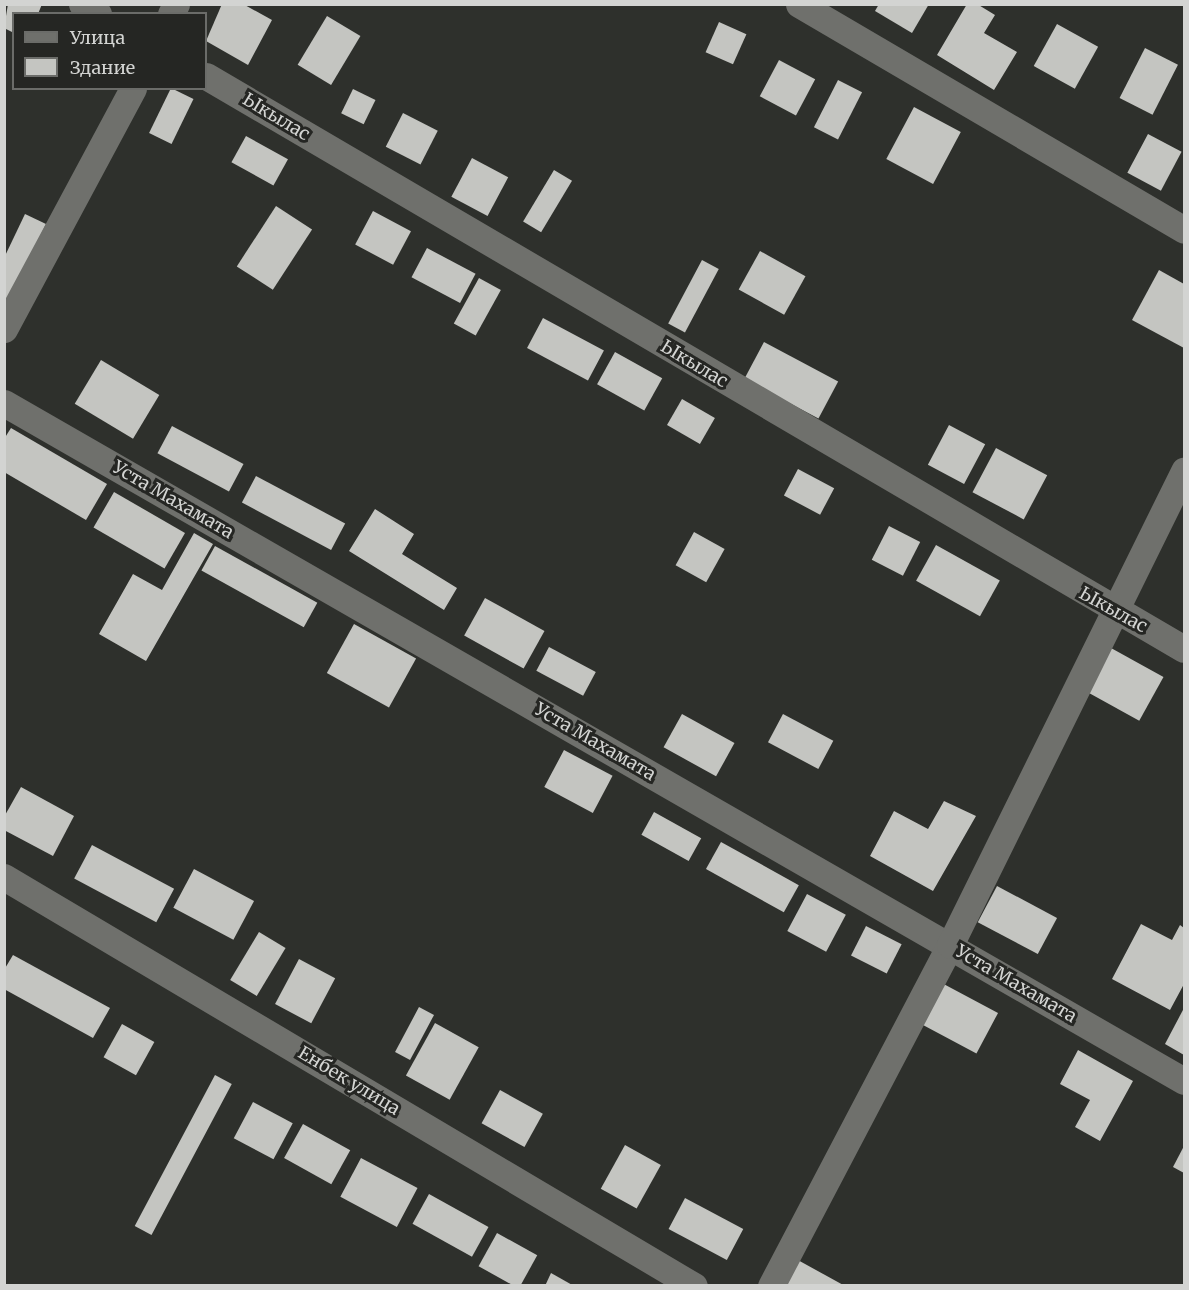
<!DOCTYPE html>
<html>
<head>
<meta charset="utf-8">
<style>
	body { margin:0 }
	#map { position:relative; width:1189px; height:1290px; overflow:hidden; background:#2e302c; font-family:Merriweather,serif }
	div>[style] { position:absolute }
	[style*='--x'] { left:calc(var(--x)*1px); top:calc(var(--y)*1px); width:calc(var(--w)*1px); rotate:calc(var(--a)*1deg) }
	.building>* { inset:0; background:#c4c5c1; transform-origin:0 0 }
	.minor>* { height:27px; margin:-13.5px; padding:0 13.5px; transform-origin:13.5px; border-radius:13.5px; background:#6f706c }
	span { translate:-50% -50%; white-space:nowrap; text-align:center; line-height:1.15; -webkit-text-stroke:6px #252623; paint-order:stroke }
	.street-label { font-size:18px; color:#d3d4d2 }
	.frame { position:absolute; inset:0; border:6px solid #d3d4d2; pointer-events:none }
	.legend { position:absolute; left:12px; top:12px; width:195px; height:78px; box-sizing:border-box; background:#252623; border:2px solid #6b6c69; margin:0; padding:8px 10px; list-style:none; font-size:18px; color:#d3d4d2 }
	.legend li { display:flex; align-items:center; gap:12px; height:30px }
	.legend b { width:30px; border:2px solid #6b6c69 }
</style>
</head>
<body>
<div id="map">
	<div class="building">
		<div style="clip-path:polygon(8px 4px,42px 4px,38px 14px,14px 14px,14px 33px,4px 28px)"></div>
		<div style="clip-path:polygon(222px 4px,243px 4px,272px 20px,248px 65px,206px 41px)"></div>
		<div style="clip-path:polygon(879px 4px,929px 4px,912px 33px,875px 11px)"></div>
		<div style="clip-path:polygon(967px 4px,977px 4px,995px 15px,984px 33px,1017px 52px,994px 90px,937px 55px)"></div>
		<div style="left:327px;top:16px;width:39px;height:57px;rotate:31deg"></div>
		<div style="left:719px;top:22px;width:30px;height:33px;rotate:24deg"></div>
		<div style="left:1057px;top:24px;width:47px;height:48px;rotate:29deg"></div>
		<div style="left:1145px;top:48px;width:37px;height:56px;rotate:27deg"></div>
		<div style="left:779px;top:60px;width:41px;height:41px;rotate:28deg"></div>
		<div style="left:838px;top:80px;width:27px;height:53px;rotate:27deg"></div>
		<div style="left:171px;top:88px;width:25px;height:50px;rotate:26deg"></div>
		<div style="left:353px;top:89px;width:25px;height:27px;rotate:26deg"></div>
		<div style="left:914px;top:107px;width:53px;height:59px;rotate:28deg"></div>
		<div style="left:403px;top:113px;width:39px;height:38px;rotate:27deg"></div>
		<div style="left:1148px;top:134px;width:38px;height:44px;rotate:28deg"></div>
		<div style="left:246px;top:136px;width:48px;height:30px;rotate:29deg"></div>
		<div style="left:472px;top:158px;width:41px;height:44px;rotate:28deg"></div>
		<div style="left:554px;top:170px;width:21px;height:60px;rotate:31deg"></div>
		<div style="left:276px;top:206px;width:43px;height:72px;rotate:33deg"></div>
		<div style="left:373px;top:211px;width:43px;height:38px;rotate:28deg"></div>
		<div style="clip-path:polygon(25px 214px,46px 224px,4px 312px,4px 258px)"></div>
		<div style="left:427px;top:248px;width:55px;height:33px;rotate:28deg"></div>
		<div style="left:760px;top:251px;width:52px;height:44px;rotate:29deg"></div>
		<div style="left:702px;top:260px;width:19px;height:72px;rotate:28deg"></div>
		<div style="clip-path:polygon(1159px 270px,1184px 284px,1184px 348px,1132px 320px)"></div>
		<div style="left:479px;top:278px;width:25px;height:52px;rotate:29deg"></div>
		<div style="left:543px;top:318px;width:69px;height:34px;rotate:28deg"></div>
		<div style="left:764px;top:342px;width:84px;height:42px;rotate:28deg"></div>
		<div style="left:615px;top:352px;width:54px;height:37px;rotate:29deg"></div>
		<div style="left:101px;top:360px;width:68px;height:51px;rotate:31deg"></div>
		<div style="left:682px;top:399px;width:38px;height:30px;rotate:30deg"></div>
		<div style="left:949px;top:425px;width:41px;height:45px;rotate:28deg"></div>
		<div style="left:172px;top:426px;width:81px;height:31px;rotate:28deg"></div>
		<div style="clip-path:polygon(11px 428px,107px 484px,86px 520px,4px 472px,4px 439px)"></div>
		<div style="left:996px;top:448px;width:58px;height:50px;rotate:28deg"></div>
		<div style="left:798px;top:469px;width:41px;height:30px;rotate:28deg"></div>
		<div style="left:256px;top:476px;width:101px;height:30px;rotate:28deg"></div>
		<div style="left:114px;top:492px;width:82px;height:41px;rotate:30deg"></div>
		<div style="clip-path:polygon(375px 509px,414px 534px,402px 554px,457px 588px,444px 610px,349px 551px)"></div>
		<div style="left:889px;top:526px;width:35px;height:38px;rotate:27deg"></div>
		<div style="left:694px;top:532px;width:35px;height:38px;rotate:29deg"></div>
		<div style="clip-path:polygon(194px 533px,213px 544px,146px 661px,99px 634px,133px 574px,162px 590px)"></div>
		<div style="left:936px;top:545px;width:73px;height:41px;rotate:29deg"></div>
		<div style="left:215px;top:546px;width:117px;height:28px;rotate:29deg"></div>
		<div style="left:485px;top:598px;width:68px;height:43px;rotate:29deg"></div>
		<div style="left:354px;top:624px;width:71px;height:56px;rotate:29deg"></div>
		<div style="left:549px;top:647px;width:53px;height:27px;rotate:28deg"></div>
		<div style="left:1111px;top:648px;width:60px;height:50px;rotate:29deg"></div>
		<div style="left:682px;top:714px;width:60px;height:38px;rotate:29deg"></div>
		<div style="left:783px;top:714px;width:57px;height:32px;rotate:28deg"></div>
		<div style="left:564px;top:750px;width:55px;height:42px;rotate:28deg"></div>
		<div style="clip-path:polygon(21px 787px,74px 816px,53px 856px,4px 830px,4px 817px)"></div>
		<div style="clip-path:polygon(944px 801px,976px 816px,933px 891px,870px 856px,894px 811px,928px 829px)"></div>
		<div style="left:654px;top:812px;width:54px;height:26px;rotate:29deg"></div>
		<div style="left:721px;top:842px;width:89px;height:31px;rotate:29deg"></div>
		<div style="left:92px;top:845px;width:93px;height:38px;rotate:28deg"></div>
		<div style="left:194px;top:869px;width:68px;height:44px;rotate:28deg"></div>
		<div style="left:997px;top:886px;width:68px;height:41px;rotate:28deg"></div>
		<div style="left:807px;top:894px;width:44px;height:42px;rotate:28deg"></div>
		<div style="clip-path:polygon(1141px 924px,1172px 940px,1180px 925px,1184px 928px,1184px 984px,1170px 1010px,1112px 979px)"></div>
		<div style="left:866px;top:926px;width:40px;height:33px;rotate:27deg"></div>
		<div style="left:259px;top:932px;width:31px;height:56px;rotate:31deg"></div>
		<div style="clip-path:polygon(13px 955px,110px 1008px,93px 1038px,4px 989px,4px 970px)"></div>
		<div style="left:299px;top:959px;width:41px;height:51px;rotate:28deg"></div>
		<div style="left:938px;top:981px;width:68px;height:46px;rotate:28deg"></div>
		<div style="left:419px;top:1007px;width:17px;height:51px;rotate:28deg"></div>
		<div style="clip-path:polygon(1184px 1008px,1184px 1055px,1165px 1044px)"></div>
		<div style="left:435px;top:1023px;width:50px;height:60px;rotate:29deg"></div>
		<div style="left:122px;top:1024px;width:37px;height:38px;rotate:29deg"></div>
		<div style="clip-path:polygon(1078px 1050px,1133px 1081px,1100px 1141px,1075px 1127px,1090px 1100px,1060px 1084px)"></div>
		<div style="left:215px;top:1075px;width:19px;height:171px;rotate:28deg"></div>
		<div style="left:500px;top:1090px;width:49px;height:38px;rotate:29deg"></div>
		<div style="left:253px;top:1102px;width:45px;height:41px;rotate:28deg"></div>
		<div style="left:303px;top:1124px;width:54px;height:39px;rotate:29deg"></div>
		<div style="left:625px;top:1145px;width:41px;height:50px;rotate:29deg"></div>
		<div style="clip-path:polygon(1184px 1146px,1184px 1173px,1173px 1167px)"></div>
		<div style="left:361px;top:1158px;width:64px;height:44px;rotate:28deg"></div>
		<div style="left:429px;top:1194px;width:68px;height:34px;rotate:29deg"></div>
		<div style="left:685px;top:1198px;width:66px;height:35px;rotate:28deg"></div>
		<div style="left:497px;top:1233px;width:46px;height:38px;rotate:29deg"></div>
		<div style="clip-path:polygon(796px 1259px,845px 1286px,782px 1286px)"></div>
		<div style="clip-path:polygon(551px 1273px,574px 1286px,545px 1286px)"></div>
	</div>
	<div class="minor">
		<div style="--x:82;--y:4;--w:19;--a:32"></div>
		<div style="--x:799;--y:4;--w:446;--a:30.4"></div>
		<div style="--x:171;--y:14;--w:11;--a:-63"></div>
		<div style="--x:206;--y:76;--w:1133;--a:30.37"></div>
		<div style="--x:4;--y:329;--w:273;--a:-61.8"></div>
		<div style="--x:4;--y:403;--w:1361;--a:29.88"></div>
		<div style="--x:4;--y:877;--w:802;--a:30.66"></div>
		<div style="--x:771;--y:1286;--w:385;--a:-62.3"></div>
		<div style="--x:950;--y:945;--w:529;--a:-63.73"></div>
	</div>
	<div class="street-label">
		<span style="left:276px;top:117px;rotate:31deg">Ыкылас</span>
		<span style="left:694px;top:364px;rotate:31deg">Ыкылас</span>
		<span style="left:173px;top:500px;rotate:30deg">Уста Махамата</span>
		<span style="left:1113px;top:610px;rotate:29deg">Ыкылас</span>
		<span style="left:595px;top:742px;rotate:30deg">Уста Махамата</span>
		<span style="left:1016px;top:984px;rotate:30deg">Уста Махамата</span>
		<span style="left:349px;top:1081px;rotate:31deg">Енбек улица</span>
	</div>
	<div class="frame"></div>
	<ul class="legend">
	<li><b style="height:8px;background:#6f706c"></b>Улица</li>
	<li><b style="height:16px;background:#c4c5c1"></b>Здание</li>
	</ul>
</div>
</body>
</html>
